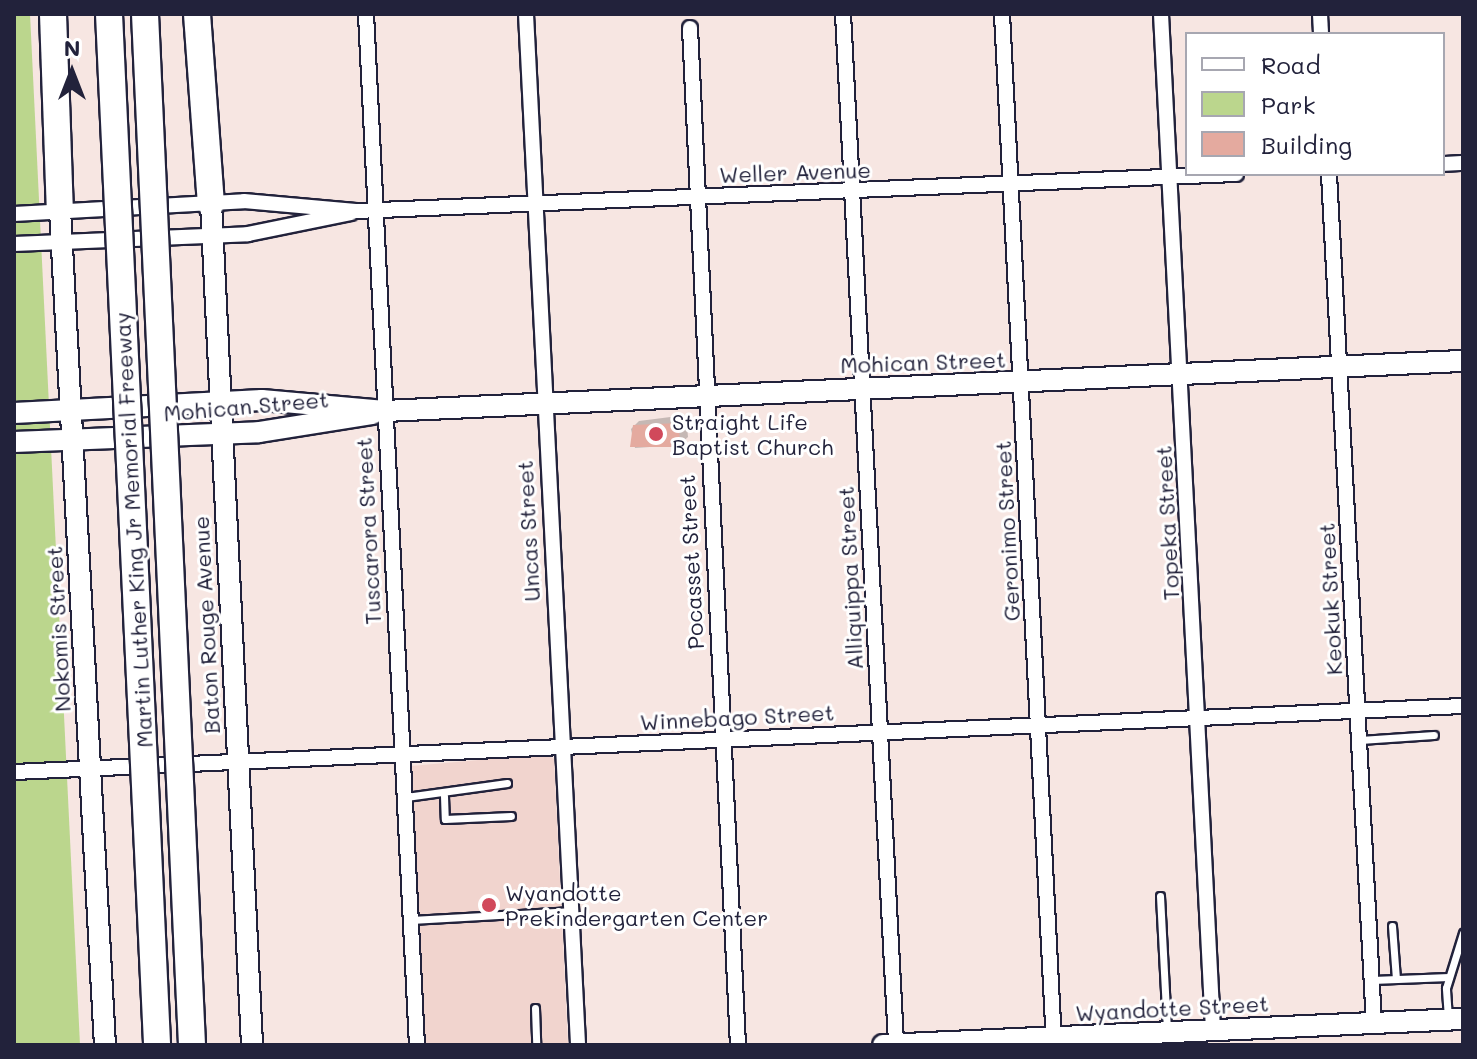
<!DOCTYPE html>
<html>
<head>
<meta charset="utf-8">
<style>
	body { margin:0 }
	#map { position:relative; width:1477px; height:1059px; overflow:hidden; background:#f7e6e2; font-family:Mali,sans-serif }
	div>[style] { position:absolute }
	[style*='--x'] { left:calc(var(--x)*1px); top:calc(var(--y)*1px); width:calc(var(--w)*1px); rotate:calc(var(--a)*1deg) }
	.built>* { inset:0; background:#f1d4ce }
	.green>* { inset:0; background:#bbd68d }
	.shadow>* { inset:0; background:#0003 }
	.building>* { inset:0; background:#e4aa9f }
	.roads { filter:drop-shadow(2px 0 #22223b) drop-shadow(-2px 0 #22223b) drop-shadow(0 2px #22223b) drop-shadow(0 -2px #22223b) }
	.lane>* { height:7px; margin:-3.5px; padding:0 3.5px; transform-origin:3.5px; border-radius:3.5px; background:#fff }
	.street>* { height:14px; margin:-7px; padding:0 7px; transform-origin:7px; border-radius:7px; background:#fff }
	.secondary>* { height:20px; margin:-10px; padding:0 10px; transform-origin:10px; border-radius:10px; background:#fff }
	.highway>* { height:26px; margin:-13px; padding:0 13px; transform-origin:13px; border-radius:13px; background:#fff }
	.bridges { filter:drop-shadow(2px 0 #22223b) drop-shadow(-2px 0 #22223b) drop-shadow(0 2px #22223b) drop-shadow(0 -2px #22223b) }
	.highway-bridge>* { height:26px; margin:-13px; padding:0 13px; transform-origin:13px; border-radius:13px; background:#fff }
	.dots>* { width:22px; height:22px; translate:-50% -50%; box-sizing:border-box; border:4px solid #fff; border-radius:50% }
	span { translate:-50% -50%; white-space:nowrap; text-align:center; line-height:1.15; -webkit-text-stroke:6px #fff; paint-order:stroke }
	.street-label { font-size:22px; color:#22223b }
	.poi-label { font-size:22px; color:#22223b }
	.left { translate:0 -50%; text-align:left }
	.frame { position:absolute; inset:0; border:16px solid #22223b; pointer-events:none }
	.legend { position:absolute; left:1185px; top:32px; width:260px; height:144px; box-sizing:border-box; background:#fff; border:2px solid #a7a7b1; margin:0; padding:10px 14px; list-style:none; font-size:24px; color:#22223b }
	.legend li { display:flex; align-items:center; gap:16px; height:40px }
	.legend b { width:40px; border:2px solid #a7a7b1 }
	.north { position:absolute; left:32px; top:32px; width:80px; height:80px; -webkit-text-stroke:6px #fff; paint-order:stroke; rotate:0deg; font-size:22px; font-weight:700; line-height:32px; text-align:center; color:#22223b }
	.north::after { content:''; display:block; margin:auto; width:28px; height:36px; background:#22223b; clip-path:polygon(50% 0,100% 100%,50% 72%,0 100%) }
</style>
</head>
<body>
<div id="map">
	<div class="built">
		<div style="clip-path:polygon(546px 754px,554px 759px,568px 1045px,424px 1045px,411px 766px)"></div>
	</div>
	<div class="green">
		<div style="clip-path:polygon(14px 14px,30px 14px,80px 1045px,14px 1045px)"></div>
	</div>
	<div class="shadow">
		<div style="clip-path:polygon(686px 415px,688px 437px,679px 445px,635px 448px,631px 429px,639px 421px)"></div>
		<div style="clip-path:polygon(1172px 1039px,1172px 1045px,1130px 1045px,1134px 1041px)"></div>
	</div>
	<div class="building">
		<div style="clip-path:polygon(679px 423px,680px 447px,630px 447px,633px 425px)"></div>
	</div>
	<div class="roads">
		<div class="lane">
			<div style="--x:1360;--y:740;--w:74;--a:-3.9"></div>
			<div style="--x:444;--y:796;--w:23;--a:88"></div>
			<div style="--x:445;--y:819;--w:66;--a:-2.6"></div>
			<div style="--x:406;--y:797;--w:102;--a:-7.9"></div>
			<div style="--x:1160;--y:896;--w:134;--a:87"></div>
			<div style="--x:410;--y:920;--w:160;--a:-3.2"></div>
			<div style="--x:1392;--y:926;--w:53;--a:85.7"></div>
			<div style="--x:1372;--y:980;--w:77;--a:-2.2"></div>
			<div style="--x:535;--y:1008;--w:37;--a:88"></div>
			<div style="--x:1448;--y:1018;--w:30;--a:-94"></div>
			<div style="--x:1446;--y:988;--w:58;--a:-72.8"></div>
		</div>
		<div class="street">
			<div style="--x:366;--y:14;--w:1032;--a:87.17"></div>
			<div style="--x:526;--y:14;--w:1032;--a:87.11"></div>
			<div style="--x:843;--y:14;--w:1031;--a:87.05"></div>
			<div style="--x:1002;--y:14;--w:1032;--a:87.11"></div>
			<div style="--x:1161;--y:14;--w:1017;--a:87.07"></div>
			<div style="--x:1320;--y:14;--w:20;--a:87"></div>
			<div style="--x:690;--y:28;--w:1018;--a:87.3"></div>
			<div style="--x:1443;--y:164;--w:20;--a:-3"></div>
			<div style="--x:1329;--y:174;--w:850;--a:86.97"></div>
			<div style="--x:14;--y:214;--w:230;--a:-3.2"></div>
			<div style="--x:244;--y:201;--w:112;--a:5.1"></div>
			<div style="--x:356;--y:211;--w:881;--a:-2.41"></div>
			<div style="--x:14;--y:244;--w:234;--a:-2.4"></div>
			<div style="--x:248;--y:234;--w:105;--a:-11.5"></div>
			<div style="--x:14;--y:772;--w:1451;--a:-2.61"></div>
		</div>
		<div class="secondary">
			<div style="--x:211;--y:203;--w:843;--a:87.21"></div>
			<div style="--x:60;--y:210;--w:836;--a:86.92"></div>
			<div style="--x:14;--y:413;--w:248;--a:-3"></div>
			<div style="--x:262;--y:400;--w:123;--a:5.1"></div>
			<div style="--x:385;--y:411;--w:1079;--a:-2.66"></div>
			<div style="--x:14;--y:442;--w:245;--a:-2.3"></div>
			<div style="--x:259;--y:432;--w:115;--a:-9"></div>
			<div style="--x:883;--y:1045;--w:581;--a:-2.57"></div>
		</div>
		<div class="highway">
			<div style="--x:53;--y:14;--w:196;--a:88"></div>
			<div style="--x:197;--y:14;--w:190;--a:85.8"></div>
		</div>
	</div>
	<div class="bridges">
		<div class="highway-bridge">
			<div style="--x:109;--y:14;--w:1032;--a:87.33"></div>
			<div style="--x:145;--y:14;--w:1032;--a:87.39"></div>
		</div>
	</div>
	<div class="dots">
		<div style="left:656px;top:434px;background:#d1495b"></div>
		<div style="left:489px;top:905px;background:#d1495b"></div>
	</div>
	<div class="street-label">
		<span style="left:795px;top:172px;rotate:-2deg">Weller Avenue</span>
		<span style="left:923px;top:362px;rotate:-2deg">Mohican Street</span>
		<span style="left:246px;top:406px;rotate:-5deg">Mohican Street</span>
		<span style="left:1167px;top:523px;rotate:-93deg">Topeka Street</span>
		<span style="left:133px;top:530px;rotate:-93deg">Martin Luther King Jr Memorial Freeway</span>
		<span style="left:368px;top:531px;rotate:-93deg">Tuscarora Street</span>
		<span style="left:528px;top:531px;rotate:-93deg">Uncas Street</span>
		<span style="left:1007px;top:531px;rotate:-93deg">Geronimo Street</span>
		<span style="left:691px;top:562px;rotate:-93deg">Pocasset Street</span>
		<span style="left:850px;top:578px;rotate:-93deg">Alliquippa Street</span>
		<span style="left:1330px;top:599px;rotate:-93deg">Keokuk Street</span>
		<span style="left:206px;top:625px;rotate:-93deg">Baton Rouge Avenue</span>
		<span style="left:58px;top:629px;rotate:-93deg">Nokomis Street</span>
		<span style="left:737px;top:717px;rotate:-3deg">Winnebago Street</span>
		<span style="left:1172px;top:1008px;rotate:-3deg">Wyandotte Street</span>
	</div>
	<div class="poi-label">
		<span class="left" style="left:672px;top:434px">Straight Life<br>Baptist Church</span>
		<span class="left" style="left:505px;top:905px">Wyandotte<br>Prekindergarten Center</span>
	</div>
	<div class="frame"></div>
	<ul class="legend">
	<li><b style="height:10px;background:#fff"></b>Road</li>
	<li><b style="height:22px;background:#bbd68d"></b>Park</li>
	<li><b style="height:22px;background:#e4aa9f"></b>Building</li>
	</ul>
	<div class="north">N</div>
</div>
</body>
</html>
